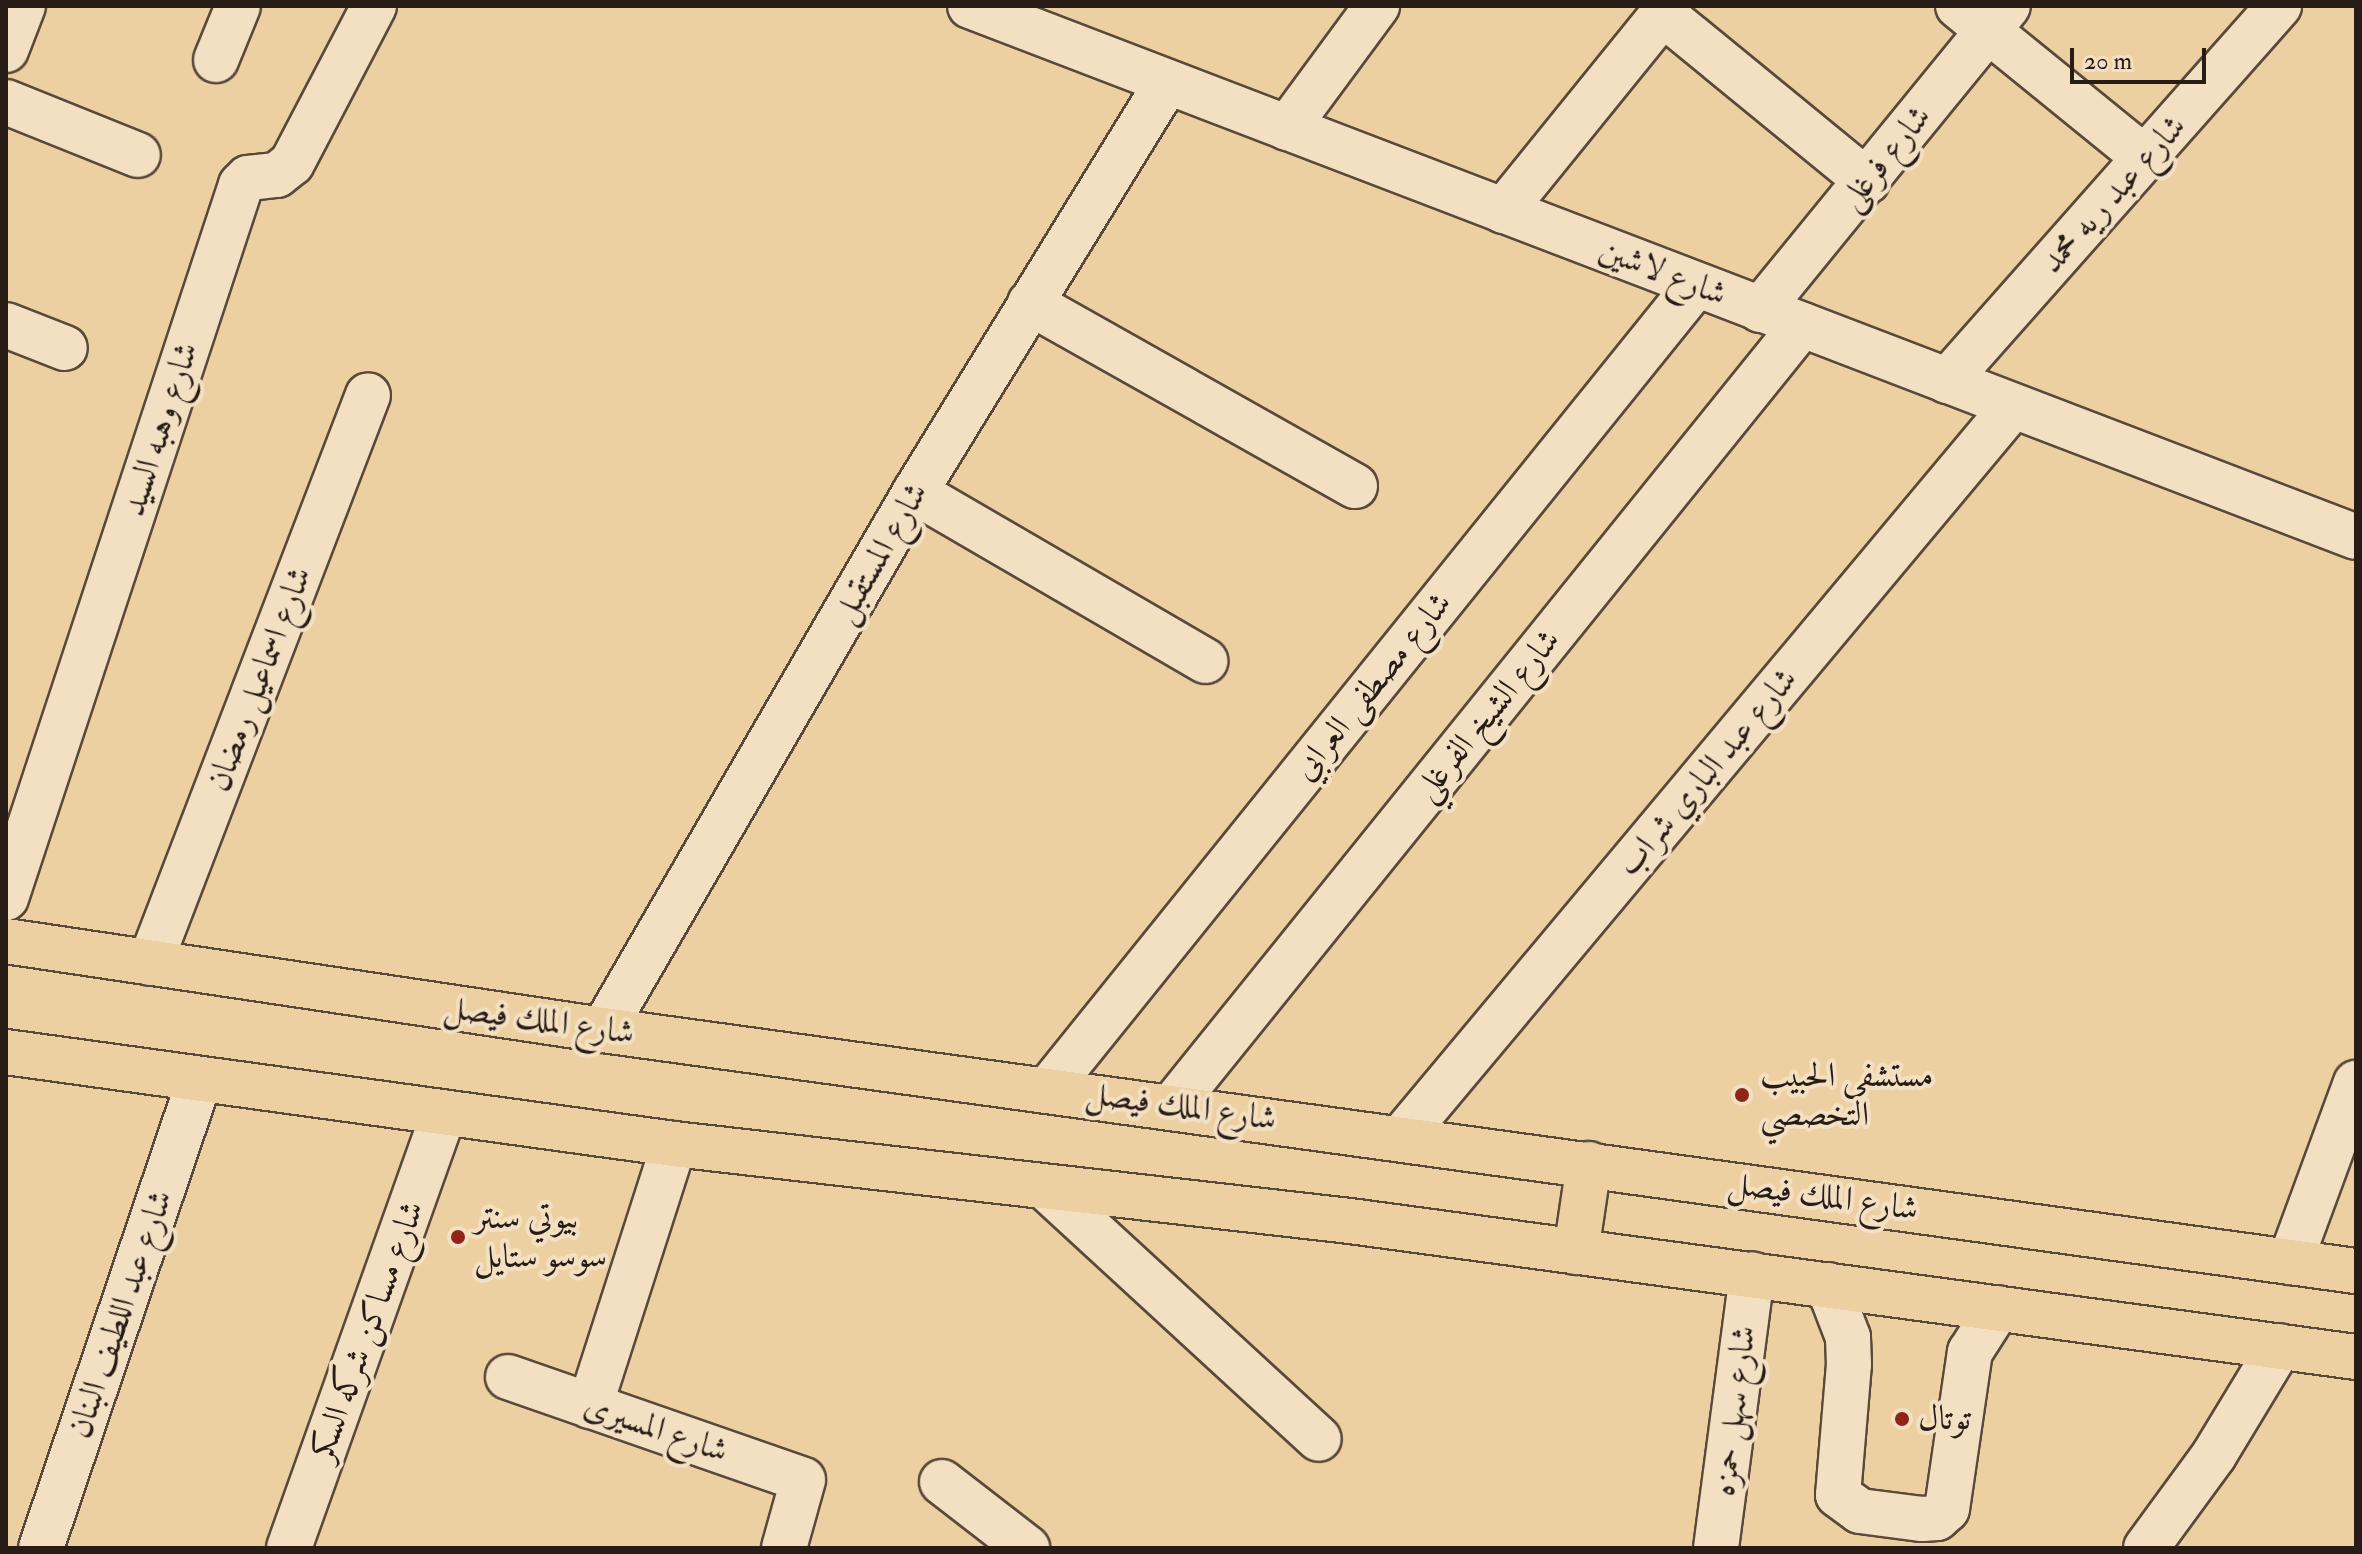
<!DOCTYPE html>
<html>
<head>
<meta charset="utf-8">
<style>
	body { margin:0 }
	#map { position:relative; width:2362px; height:1554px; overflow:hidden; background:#ecd0a2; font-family:"IM FELL Double Pica",Amiri,serif }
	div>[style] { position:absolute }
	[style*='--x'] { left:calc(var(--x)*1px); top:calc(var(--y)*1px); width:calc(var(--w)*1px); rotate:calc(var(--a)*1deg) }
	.roads { filter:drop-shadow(2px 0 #59493a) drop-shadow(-2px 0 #59493a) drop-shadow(0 2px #59493a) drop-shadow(0 -2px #59493a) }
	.minor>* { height:44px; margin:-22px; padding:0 22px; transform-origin:22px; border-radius:22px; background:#f3e0c3 }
	.major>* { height:44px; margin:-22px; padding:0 22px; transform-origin:22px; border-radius:22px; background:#ecd0a2 }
	.dots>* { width:22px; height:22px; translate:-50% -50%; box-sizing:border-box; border:4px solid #f3e0c3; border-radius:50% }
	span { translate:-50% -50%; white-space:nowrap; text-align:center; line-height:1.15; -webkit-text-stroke:8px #f3e0c3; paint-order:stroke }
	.street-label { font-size:34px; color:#281c17 }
	.poi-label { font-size:34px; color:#281c17 }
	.left { translate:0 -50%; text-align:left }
	.frame { position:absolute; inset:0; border:8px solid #281c17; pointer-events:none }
	.scale { position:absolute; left:2070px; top:48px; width:136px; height:36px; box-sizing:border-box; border:4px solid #281c17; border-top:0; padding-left:10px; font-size:24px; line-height:28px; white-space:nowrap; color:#281c17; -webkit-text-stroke:6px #f3e0c3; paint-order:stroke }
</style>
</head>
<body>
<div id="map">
	<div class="roads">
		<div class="minor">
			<div style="--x:970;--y:6;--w:1484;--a:20.96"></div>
			<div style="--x:1958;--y:6;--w:241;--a:39.1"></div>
			<div style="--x:1663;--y:14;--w:264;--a:39.3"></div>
			<div style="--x:6;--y:50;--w:47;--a:-68.9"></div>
			<div style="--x:216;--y:60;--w:58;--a:-67.8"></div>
			<div style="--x:6;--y:102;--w:142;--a:21.9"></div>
			<div style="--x:1287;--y:128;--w:152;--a:-53.6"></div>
			<div style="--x:1503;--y:211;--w:264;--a:-51"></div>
			<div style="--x:1030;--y:303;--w:373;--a:29.4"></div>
			<div style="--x:1760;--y:310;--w:392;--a:-50.8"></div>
			<div style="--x:6;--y:325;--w:63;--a:21.3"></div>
			<div style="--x:1947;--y:381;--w:501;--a:-48.48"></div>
			<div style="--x:915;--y:492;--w:336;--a:30.2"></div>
			<div style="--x:6;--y:898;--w:751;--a:-71.76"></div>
			<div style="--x:241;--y:185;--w:10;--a:-45"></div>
			<div style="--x:248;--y:178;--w:29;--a:-6"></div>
			<div style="--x:277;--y:175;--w:19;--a:-39"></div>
			<div style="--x:292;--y:163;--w:177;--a:-62.4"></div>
			<div style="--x:150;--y:963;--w:608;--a:-69"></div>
			<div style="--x:603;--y:1030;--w:622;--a:-59.89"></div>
			<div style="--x:915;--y:492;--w:480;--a:-58.4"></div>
			<div style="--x:1049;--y:1088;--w:1031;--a:-51.14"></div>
			<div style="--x:1173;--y:1105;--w:1002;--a:-51.12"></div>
			<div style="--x:1401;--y:1138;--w:954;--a:-50.1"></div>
			<div style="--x:1047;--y:1189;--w:369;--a:42.6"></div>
			<div style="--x:2290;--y:1262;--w:191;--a:-69.8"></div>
			<div style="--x:1828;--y:1285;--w:56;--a:69"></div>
			<div style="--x:1848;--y:1337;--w:27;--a:88"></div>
			<div style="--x:1849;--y:1364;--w:131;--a:94.8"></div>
			<div style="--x:1838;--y:1495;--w:27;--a:36"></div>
			<div style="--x:1860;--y:1511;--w:63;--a:7.4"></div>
			<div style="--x:1922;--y:1519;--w:15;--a:-4"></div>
			<div style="--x:1937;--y:1518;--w:13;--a:-42"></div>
			<div style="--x:1947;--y:1509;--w:159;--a:-81.7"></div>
			<div style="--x:1970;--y:1352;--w:52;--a:-57.5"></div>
			<div style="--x:508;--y:1377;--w:312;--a:19.2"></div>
			<div style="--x:803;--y:1480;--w:71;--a:105.6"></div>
			<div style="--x:590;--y:1406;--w:275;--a:-72.2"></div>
			<div style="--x:942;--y:1482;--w:108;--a:37.8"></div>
			<div style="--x:41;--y:1548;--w:494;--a:-71.3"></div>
			<div style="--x:289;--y:1548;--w:462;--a:-70.4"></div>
			<div style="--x:1716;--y:1548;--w:276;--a:-82.5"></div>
			<div style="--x:2146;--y:1548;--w:115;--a:-53.8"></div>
			<div style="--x:2214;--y:1455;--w:127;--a:-58.8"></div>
		</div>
		<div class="major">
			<div style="--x:6;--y:941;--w:604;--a:8.48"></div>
			<div style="--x:603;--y:1030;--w:1769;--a:7.83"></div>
			<div style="--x:6;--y:1052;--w:674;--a:7.84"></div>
			<div style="--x:674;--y:1144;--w:680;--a:6.5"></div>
			<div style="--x:1350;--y:1221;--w:1015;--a:7.7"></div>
			<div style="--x:1576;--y:1252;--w:89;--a:-81.6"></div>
		</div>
	</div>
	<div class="dots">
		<div style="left:1742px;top:1095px;background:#8f2418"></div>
		<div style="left:458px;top:1237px;background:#8f2418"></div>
		<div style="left:1902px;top:1419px;background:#8f2418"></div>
	</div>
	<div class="street-label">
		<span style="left:1885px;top:158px;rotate:-51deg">شارع فرغلى</span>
		<span style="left:2113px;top:194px;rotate:-48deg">شارع عبد ريه محمد</span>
		<span style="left:1663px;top:272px;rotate:21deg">شارع لاشين</span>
		<span style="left:160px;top:429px;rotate:-72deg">شارع وهبه السيد</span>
		<span style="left:880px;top:553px;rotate:-60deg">شارع المستقبل</span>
		<span style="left:259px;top:679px;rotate:-69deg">شارع اسماعيل رمضان</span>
		<span style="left:1372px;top:686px;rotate:-51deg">شارع مصطفى العرابي</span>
		<span style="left:1487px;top:715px;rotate:-51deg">شارع الشيخ الفرغلي</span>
		<span style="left:1707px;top:772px;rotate:-50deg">شارع عبد الباري شراب</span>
		<span style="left:539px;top:1020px;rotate:8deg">شارع الملك فيصل</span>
		<span style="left:1181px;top:1106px;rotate:8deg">شارع الملك فيصل</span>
		<span style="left:1823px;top:1196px;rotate:8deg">شارع الملك فيصل</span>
		<span style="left:120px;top:1314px;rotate:-71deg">شارع عبد اللطيف البنان</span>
		<span style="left:367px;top:1331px;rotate:-70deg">شارع مساكن شركه السكر</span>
		<span style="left:1734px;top:1411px;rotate:-83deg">شارع سهل حمزه</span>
		<span style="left:656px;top:1428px;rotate:19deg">شارع المسيرى</span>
	</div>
	<div class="poi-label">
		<span class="left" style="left:1760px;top:1095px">مستشفى الحبيب<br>التخصصي</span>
		<span class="left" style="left:474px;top:1237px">بيوتي سنتر<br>سوسو ستايل</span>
		<span class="left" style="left:1918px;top:1419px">توتال</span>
	</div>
	<div class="frame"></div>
	<div class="scale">20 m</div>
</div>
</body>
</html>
